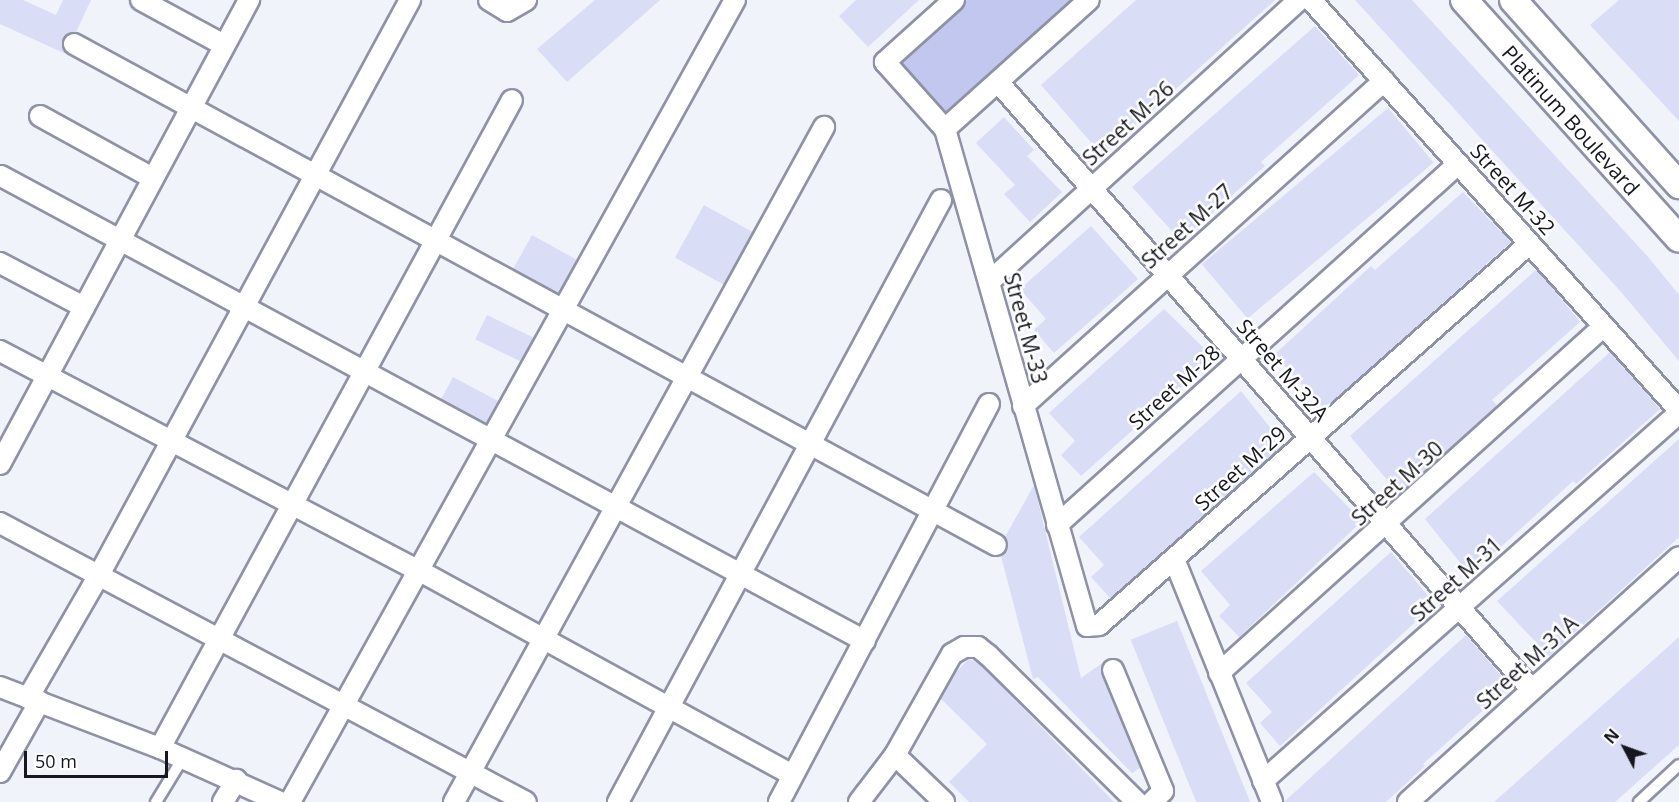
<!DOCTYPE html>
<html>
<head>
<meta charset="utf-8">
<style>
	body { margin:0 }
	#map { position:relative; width:1679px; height:802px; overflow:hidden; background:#f1f3fb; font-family:"Open Sans",sans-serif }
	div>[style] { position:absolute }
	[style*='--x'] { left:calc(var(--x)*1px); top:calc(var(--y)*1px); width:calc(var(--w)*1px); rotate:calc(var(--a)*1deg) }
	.green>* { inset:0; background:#c1c7ee }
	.building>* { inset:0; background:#d9ddf5; transform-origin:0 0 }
	.roads { filter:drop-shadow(2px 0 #8f92a5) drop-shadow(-2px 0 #8f92a5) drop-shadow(0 2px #8f92a5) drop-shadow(0 -2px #8f92a5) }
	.service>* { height:10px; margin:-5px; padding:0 5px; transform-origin:5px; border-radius:5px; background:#fff }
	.minor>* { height:20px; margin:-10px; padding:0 10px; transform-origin:10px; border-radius:10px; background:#fff }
	.tertiary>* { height:26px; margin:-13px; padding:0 13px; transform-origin:13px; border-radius:13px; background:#fff }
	span { translate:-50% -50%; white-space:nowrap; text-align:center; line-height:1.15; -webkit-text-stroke:5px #fff; paint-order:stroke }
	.street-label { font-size:21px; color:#16171f }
	.north { position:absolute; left:1595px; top:718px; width:60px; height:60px; -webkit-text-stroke:4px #fff; paint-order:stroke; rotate:311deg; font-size:16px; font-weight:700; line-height:24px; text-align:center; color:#16171f }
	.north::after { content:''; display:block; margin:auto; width:21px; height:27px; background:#16171f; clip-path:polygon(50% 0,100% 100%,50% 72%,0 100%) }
	.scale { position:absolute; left:24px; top:751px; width:144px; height:27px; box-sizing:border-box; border:3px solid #16171f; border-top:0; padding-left:8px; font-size:18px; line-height:21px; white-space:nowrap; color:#16171f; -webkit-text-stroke:4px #fff; paint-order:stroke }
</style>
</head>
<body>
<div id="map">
	<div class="green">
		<div style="clip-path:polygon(954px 0,1089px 0,945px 129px,885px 62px)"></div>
	</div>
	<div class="building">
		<div style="clip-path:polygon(0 0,23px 0,56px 15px,63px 0,91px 0,76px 32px,63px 39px,66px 54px,0 24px)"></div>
		<div style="clip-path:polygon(595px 0,660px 0,567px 82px,537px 49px)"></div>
		<div style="clip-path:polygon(856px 0,919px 0,868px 47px,839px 16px)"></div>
		<div style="clip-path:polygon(1136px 0,1275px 0,1102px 155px,1041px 85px)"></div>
		<div style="clip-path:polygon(1355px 0,1412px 0,1650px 259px,1679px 295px,1679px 361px,1622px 293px)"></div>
		<div style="clip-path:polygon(1619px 0,1679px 0,1679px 121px,1590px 25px)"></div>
		<div style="clip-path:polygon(1315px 26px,1359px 75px,1261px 162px,1265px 166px,1181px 241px,1132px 187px)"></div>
		<div style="left:1388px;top:108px;width:71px;height:243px;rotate:50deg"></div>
		<div style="clip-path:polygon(1004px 117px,1034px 150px,1027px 156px,1062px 192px,1030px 222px,1004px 194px,1015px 185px,976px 143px)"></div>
		<div style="clip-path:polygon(1463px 192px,1511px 242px,1325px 409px,1274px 355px,1371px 266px,1375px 270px)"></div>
		<div style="left:704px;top:205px;width:56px;height:60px;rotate:29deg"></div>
		<div style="clip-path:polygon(1091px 226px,1138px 279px,1054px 353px,1034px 330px,1046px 319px,1020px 289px)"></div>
		<div style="left:532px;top:235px;width:51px;height:39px;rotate:29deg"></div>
		<div style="clip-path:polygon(1537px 269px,1580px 322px,1492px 400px,1497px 405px,1399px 494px,1350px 436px)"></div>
		<div style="clip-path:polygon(1164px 309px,1214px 358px,1081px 476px,1061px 455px,1075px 441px,1049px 413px)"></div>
		<div style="left:487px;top:315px;width:52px;height:27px;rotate:26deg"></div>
		<div style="clip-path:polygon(1610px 352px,1660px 409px,1576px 484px,1573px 481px,1470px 575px,1425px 519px)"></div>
		<div style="left:453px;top:377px;width:52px;height:25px;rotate:28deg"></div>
		<div style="clip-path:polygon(1241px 391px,1284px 445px,1111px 599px,1091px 577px,1104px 565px,1079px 537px)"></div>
		<div style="clip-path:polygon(1679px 439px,1679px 537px,1549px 656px,1497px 601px)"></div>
		<div style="clip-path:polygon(1314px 472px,1362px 521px,1239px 637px,1219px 616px,1230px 605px,1201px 571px)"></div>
		<div style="clip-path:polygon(1034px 485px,1081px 678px,1105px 661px,1102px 675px,1140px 768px,1132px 773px,1038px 677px,1033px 679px,1001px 556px,1008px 545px,1005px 537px)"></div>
		<div style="clip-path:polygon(1391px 552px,1435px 604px,1280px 746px,1260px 723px,1272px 712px,1246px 683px)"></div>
		<div style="left:1177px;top:621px;width:195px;height:50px;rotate:68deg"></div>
		<div style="clip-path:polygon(1466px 635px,1510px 686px,1423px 764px,1425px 766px,1386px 802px,1284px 802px)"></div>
		<div style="clip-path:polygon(1679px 637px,1679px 745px,1615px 802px,1494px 802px)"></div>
		<div style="clip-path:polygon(969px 659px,980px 664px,1114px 802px,969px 802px,949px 782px,987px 744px,941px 699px,955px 673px)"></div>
	</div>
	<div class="roads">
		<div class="service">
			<div style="--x:156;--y:802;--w:52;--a:-58.5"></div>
			<div style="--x:1639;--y:802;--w:54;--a:-42.8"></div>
		</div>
		<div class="minor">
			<div style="--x:141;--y:0;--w:94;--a:28.5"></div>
			<div style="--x:489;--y:0;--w:21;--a:31"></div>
			<div style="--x:507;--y:11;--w:22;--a:-30"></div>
			<div style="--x:954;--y:0;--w:93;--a:138.1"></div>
			<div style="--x:885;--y:62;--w:90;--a:48.2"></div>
			<div style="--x:945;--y:129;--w:517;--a:74.05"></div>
			<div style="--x:1087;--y:626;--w:12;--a:-5"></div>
			<div style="--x:1099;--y:625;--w:575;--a:-41.54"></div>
			<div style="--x:1311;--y:0;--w:551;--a:48.09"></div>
			<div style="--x:74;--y:44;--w:1049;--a:28.52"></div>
			<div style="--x:998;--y:82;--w:809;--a:48.71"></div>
			<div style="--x:40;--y:116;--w:129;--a:28.8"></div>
			<div style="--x:945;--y:129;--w:193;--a:-41.9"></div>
			<div style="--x:1;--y:176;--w:981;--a:28.29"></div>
			<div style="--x:0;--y:263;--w:95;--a:27.6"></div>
			<div style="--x:989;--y:282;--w:419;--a:-42.3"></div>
			<div style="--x:0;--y:351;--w:472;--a:27.7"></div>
			<div style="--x:418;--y:570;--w:426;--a:28.7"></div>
			<div style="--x:1023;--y:406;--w:486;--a:-42"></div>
			<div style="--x:0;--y:464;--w:527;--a:-61.78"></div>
			<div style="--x:0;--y:523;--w:595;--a:27.94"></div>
			<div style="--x:1057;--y:525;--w:540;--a:-42"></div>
			<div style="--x:1174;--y:559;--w:262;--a:68"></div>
			<div style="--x:1113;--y:670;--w:131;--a:67.5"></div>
			<div style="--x:1163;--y:791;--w:16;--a:135"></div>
			<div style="--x:1219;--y:673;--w:518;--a:-42.03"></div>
			<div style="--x:0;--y:687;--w:171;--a:20.9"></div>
			<div style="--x:160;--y:748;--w:132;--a:24.2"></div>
			<div style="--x:28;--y:698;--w:142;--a:-60"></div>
			<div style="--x:99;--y:575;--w:654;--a:-61.59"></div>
			<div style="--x:160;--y:748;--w:737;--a:-61.49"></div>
			<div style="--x:895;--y:755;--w:68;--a:43.8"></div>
			<div style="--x:0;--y:772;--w:81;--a:-60.6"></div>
			<div style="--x:1263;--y:781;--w:555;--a:-41.5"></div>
			<div style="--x:223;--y:802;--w:26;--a:-59"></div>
			<div style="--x:290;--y:802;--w:917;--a:-60.98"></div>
			<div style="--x:454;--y:802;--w:770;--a:-61.27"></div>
			<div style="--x:618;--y:802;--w:683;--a:-61.78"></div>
			<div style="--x:779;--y:802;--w:450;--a:-62.2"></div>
			<div style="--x:859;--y:802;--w:59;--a:-52.5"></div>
			<div style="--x:895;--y:755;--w:116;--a:-60.6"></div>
			<div style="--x:952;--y:654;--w:14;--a:-30"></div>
			<div style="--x:964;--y:647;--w:14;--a:0"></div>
			<div style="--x:978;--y:647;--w:13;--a:39"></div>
			<div style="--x:988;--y:655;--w:209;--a:44.6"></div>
			<div style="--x:1408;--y:802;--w:365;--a:-42.1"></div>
		</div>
		<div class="tertiary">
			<div style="--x:1464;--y:0;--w:321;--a:48"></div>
			<div style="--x:1513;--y:0;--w:249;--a:48.1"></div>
		</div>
	</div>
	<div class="street-label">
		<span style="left:1571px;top:120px;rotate:48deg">Platinum Boulevard</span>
		<span style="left:1128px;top:123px;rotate:-42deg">Street M-26</span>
		<span style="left:1513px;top:189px;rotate:48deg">Street M-32</span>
		<span style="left:1187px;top:226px;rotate:-42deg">Street M-27</span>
		<span style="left:1026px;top:328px;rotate:75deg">Street M-33</span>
		<span style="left:1283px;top:370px;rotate:49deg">Street M-32A</span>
		<span style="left:1174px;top:387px;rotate:-42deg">Street M-28</span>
		<span style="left:1240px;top:468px;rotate:-42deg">Street M-29</span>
		<span style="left:1397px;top:483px;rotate:-42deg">Street M-30</span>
		<span style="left:1456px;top:579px;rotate:-42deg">Street M-31</span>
		<span style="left:1527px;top:662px;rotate:-42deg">Street M-31A</span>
	</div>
	<div class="north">N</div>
	<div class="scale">50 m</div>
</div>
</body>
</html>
